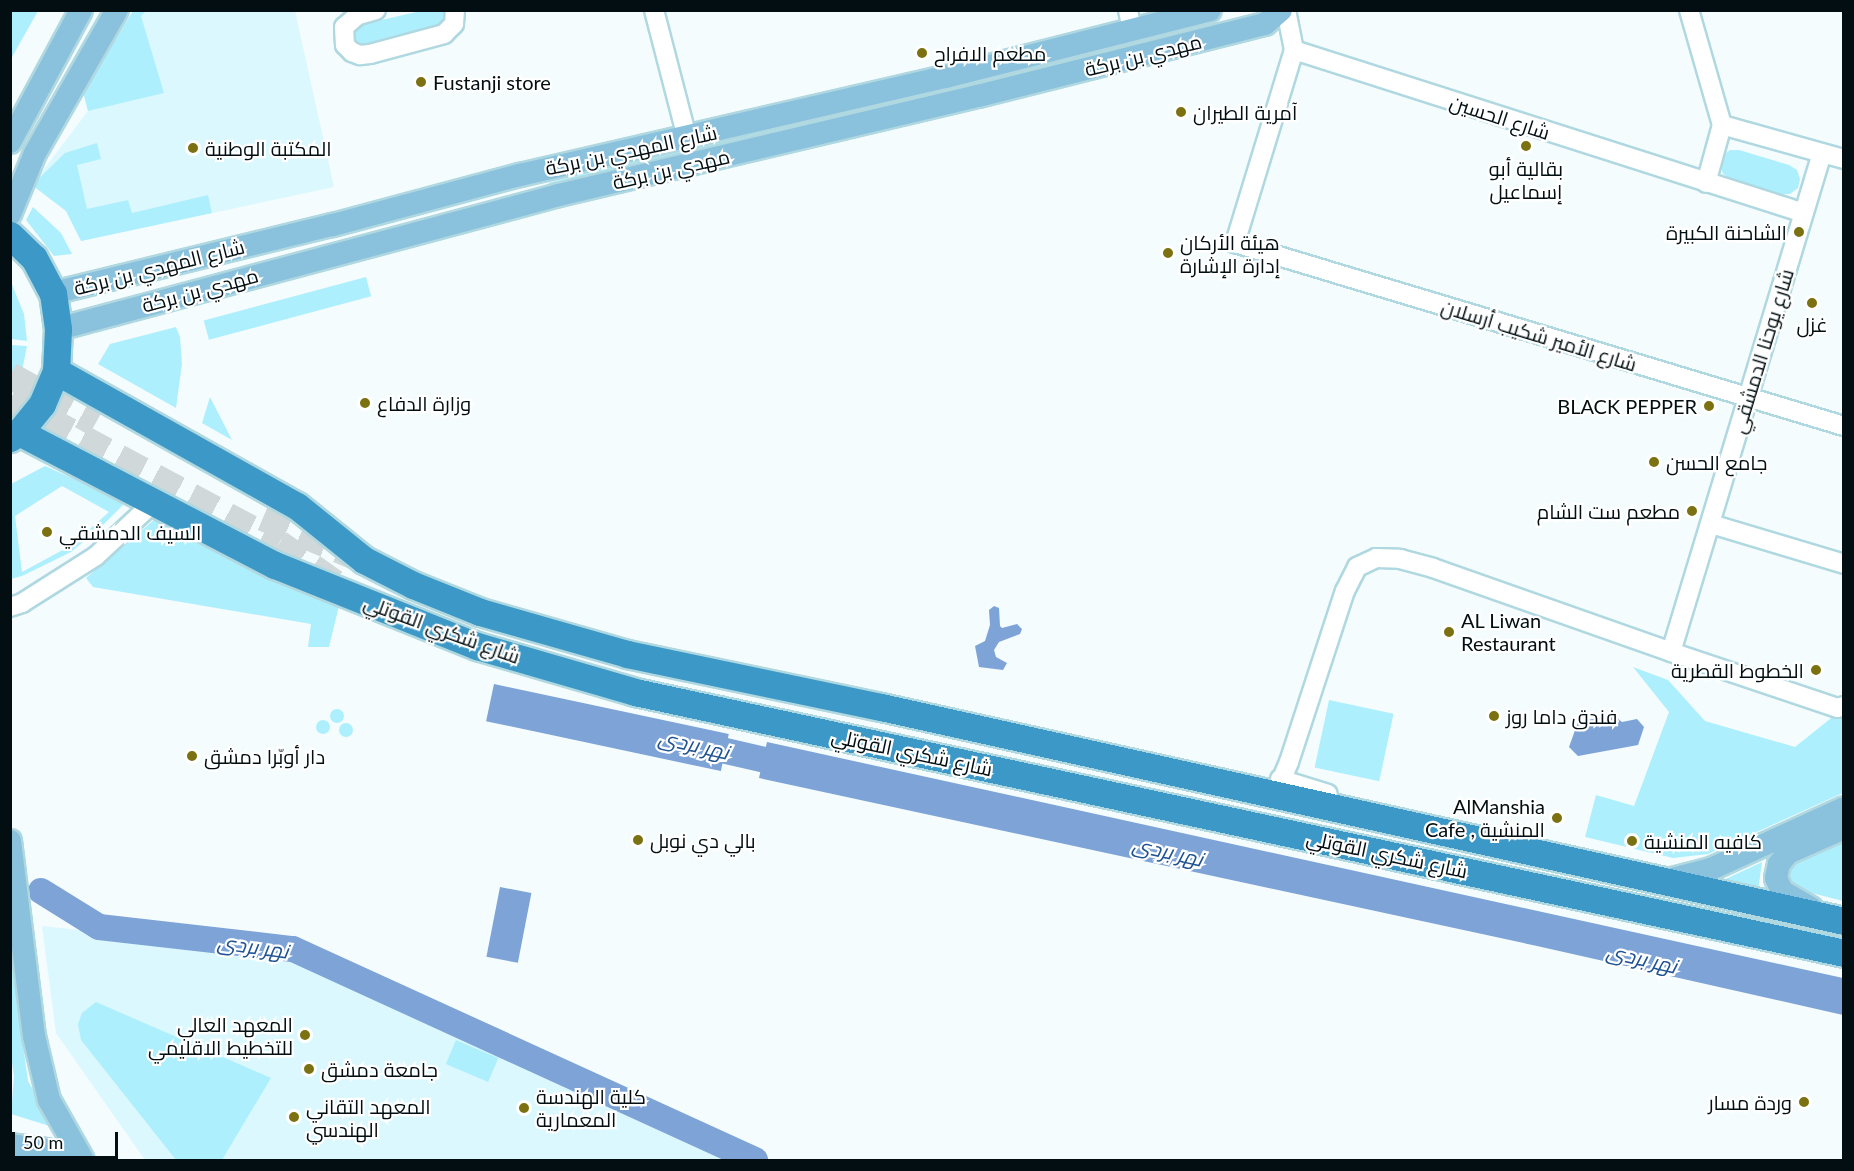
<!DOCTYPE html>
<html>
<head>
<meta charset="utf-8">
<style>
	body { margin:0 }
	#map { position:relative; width:1854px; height:1171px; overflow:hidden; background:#f4fcfe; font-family:Lato,Cairo,sans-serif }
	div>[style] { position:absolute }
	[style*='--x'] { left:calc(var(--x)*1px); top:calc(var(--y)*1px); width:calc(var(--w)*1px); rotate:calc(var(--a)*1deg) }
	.built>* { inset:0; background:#dbf8fe }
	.green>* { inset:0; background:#aeeffd; transform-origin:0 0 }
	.round { border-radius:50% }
	.water>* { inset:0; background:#7da3d7; transform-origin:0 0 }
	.river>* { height:26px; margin:-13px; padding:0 13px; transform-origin:13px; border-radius:13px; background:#7da3d7 }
	.highway-tunnel>* { height:27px; margin-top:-13.5px; transform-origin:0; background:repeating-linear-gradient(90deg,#d0d8da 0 27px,transparent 0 41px) }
	.roads { filter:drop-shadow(2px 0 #b0d8e0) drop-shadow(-2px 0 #b0d8e0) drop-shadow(0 2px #b0d8e0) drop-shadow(0 -2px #b0d8e0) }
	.minor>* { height:18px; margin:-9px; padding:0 9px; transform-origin:9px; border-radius:9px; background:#fff }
	.major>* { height:22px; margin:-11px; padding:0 11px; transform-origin:11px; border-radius:11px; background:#8ac1dd }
	.highway>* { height:27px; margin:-13.5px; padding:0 13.5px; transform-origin:13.5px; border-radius:13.5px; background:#3c98c6 }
	.dots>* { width:16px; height:16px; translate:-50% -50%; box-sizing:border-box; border:3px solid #fff; border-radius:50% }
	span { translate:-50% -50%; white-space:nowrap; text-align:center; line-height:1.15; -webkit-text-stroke:4.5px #fff; paint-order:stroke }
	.poi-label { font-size:20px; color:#020e11 }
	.left { translate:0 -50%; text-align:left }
	.right { translate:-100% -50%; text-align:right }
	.street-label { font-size:20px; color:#020e11 }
	.water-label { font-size:21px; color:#205392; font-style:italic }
	.frame { position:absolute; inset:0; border:12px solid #020e11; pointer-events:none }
	.scale { position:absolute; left:12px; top:1132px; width:106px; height:27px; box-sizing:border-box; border:3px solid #020e11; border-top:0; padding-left:8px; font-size:18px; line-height:21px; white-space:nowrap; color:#020e11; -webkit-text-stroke:4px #fff; paint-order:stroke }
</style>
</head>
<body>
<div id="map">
	<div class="built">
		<div style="clip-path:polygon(133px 11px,295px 11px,334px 187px,81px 241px,66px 211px,32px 185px,88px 111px,83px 92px)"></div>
		<div style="clip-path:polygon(42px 926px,287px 953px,727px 1160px,145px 1160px,56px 1033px)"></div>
	</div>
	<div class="green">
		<div style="clip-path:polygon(11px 10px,38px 11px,11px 59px,10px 11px)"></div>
		<div style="clip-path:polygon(133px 11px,146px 11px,141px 16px,164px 93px,88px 111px,83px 92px)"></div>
		<div style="clip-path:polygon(421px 11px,446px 11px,448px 16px,441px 28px,356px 48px,350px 36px,352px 30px,359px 25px)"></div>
		<div style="clip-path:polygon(896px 93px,898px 106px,552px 188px,548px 183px)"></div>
		<div style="clip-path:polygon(97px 143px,101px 159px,77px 165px,87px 209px,128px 200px,132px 213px,208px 195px,212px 213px,81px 241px,66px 211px,32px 185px,65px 153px)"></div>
		<div style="clip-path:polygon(1730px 150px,1739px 150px,1789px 165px,1797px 170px,1800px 179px,1798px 188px,1790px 194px,1781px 194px,1731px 179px,1723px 174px,1720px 165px,1722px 156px)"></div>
		<div style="clip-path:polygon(33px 207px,61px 233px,72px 254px,54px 256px,26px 220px)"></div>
		<div style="left:366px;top:277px;width:20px;height:168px;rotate:75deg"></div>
		<div style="clip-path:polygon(11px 282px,24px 314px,27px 341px,11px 339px)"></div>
		<div style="clip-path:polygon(176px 327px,180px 337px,182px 364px,176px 408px,98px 364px,110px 344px)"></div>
		<div style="clip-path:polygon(11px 345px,27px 346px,22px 371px,11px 393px)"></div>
		<div style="clip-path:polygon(210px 397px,232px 440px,202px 423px)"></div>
		<div style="clip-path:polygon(evenodd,45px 466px,126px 502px,100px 528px,71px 552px,22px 576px,11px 579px,11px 484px,45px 466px,62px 486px,109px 512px,72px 545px,22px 572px,15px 516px,62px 486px)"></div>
		<div style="clip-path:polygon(162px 513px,339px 606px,329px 647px,308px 647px,311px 624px,93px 587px,86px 578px)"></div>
		<div style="clip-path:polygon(1633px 667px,1668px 680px,1705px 721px,1795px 747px,1835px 715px,1843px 718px,1843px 793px,1708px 854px,1673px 858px,1585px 837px,1596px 795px,1634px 806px,1669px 712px)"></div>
		<div style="left:1329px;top:700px;width:66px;height:69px;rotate:12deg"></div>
		<div class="round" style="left:330px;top:709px;width:14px;height:14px"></div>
		<div class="round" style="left:316px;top:720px;width:14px;height:14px"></div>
		<div class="round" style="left:339px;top:723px;width:14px;height:14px"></div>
		<div style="clip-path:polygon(1843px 841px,1843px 901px,1792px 888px,1787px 879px,1791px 866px)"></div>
		<div style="clip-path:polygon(1762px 862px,1758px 891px,1717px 883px)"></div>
		<div style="clip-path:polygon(10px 951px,28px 1081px,56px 1128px,11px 1114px,14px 1076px,10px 1049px)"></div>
		<div style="clip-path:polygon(96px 1002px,271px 1078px,222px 1160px,176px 1160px,81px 1040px,78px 1024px,82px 1013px)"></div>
		<div style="left:456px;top:1040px;width:46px;height:26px;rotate:23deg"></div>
	</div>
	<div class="water">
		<div style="clip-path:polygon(994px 606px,999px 608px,1000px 626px,1002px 628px,1017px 624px,1022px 629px,1020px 634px,999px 642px,994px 650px,996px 657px,1007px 663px,1003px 670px,979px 667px,975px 646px,985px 641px,990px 625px,989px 610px)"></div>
		<div style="left:494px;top:684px;width:240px;height:38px;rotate:12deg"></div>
		<div style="clip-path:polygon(1613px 715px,1622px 722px,1637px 719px,1644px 727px,1638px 745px,1578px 756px,1569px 747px,1578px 722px)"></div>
		<div style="clip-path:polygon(767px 742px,1843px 978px,1843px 1015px,1537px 946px,759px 778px)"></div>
		<div style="left:500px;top:887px;width:32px;height:71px;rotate:11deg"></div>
	</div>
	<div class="river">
		<div style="--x:691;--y:743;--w:108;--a:12.9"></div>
		<div style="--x:41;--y:891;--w:68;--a:31.8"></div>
		<div style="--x:99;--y:927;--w:195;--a:6.5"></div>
		<div style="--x:293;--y:949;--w:508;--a:24.55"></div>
	</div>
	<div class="highway-tunnel">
		<div style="--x:10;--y:375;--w:98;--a:29.2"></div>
		<div style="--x:10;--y:399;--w:305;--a:28.2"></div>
		<div style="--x:279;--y:543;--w:72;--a:35.4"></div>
		<div style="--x:263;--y:517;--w:100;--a:23"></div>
	</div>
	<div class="roads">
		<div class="minor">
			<div style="--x:376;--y:10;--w:19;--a:164"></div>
			<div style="--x:358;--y:15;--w:18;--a:139"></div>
			<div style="--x:344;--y:27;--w:18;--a:87"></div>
			<div style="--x:345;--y:45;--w:10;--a:45"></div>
			<div style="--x:352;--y:52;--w:9;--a:21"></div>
			<div style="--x:360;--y:55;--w:10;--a:-6"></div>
			<div style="--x:370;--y:54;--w:77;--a:-15.1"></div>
			<div style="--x:444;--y:34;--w:14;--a:-45"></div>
			<div style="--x:454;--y:24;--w:14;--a:-86"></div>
			<div style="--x:654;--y:10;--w:132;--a:75.5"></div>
			<div style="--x:1128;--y:10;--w:20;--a:79"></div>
			<div style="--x:1286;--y:10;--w:41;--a:78.7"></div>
			<div style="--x:1294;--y:50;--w:202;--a:107"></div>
			<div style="--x:1235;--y:243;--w:636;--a:16.73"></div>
			<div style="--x:1689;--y:10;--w:120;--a:74"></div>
			<div style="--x:1722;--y:125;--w:60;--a:105.4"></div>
			<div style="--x:1294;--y:50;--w:535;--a:17.72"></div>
			<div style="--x:1722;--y:125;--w:127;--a:15.6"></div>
			<div style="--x:1711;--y:524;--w:139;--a:16.7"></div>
			<div style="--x:10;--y:607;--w:13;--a:-18"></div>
			<div style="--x:22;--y:603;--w:88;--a:-32.4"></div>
			<div style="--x:96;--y:556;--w:78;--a:-42.9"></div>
			<div style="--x:1671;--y:652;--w:521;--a:-73.16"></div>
			<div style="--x:1280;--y:779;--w:50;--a:17.4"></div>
			<div style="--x:1275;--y:795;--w:36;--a:-67"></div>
			<div style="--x:1289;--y:762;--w:180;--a:-71.9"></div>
			<div style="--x:1345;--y:591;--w:27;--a:-63"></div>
			<div style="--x:1357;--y:567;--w:21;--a:-25"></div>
			<div style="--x:1376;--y:558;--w:24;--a:2"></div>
			<div style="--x:1400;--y:559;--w:34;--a:15"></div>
			<div style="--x:1433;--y:568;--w:252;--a:19.4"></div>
			<div style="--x:1671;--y:652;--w:175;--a:18.6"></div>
			<div style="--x:1837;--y:708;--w:7;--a:-16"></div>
		</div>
		<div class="major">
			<div style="--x:10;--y:142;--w:150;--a:-61.7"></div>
			<div style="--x:10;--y:214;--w:66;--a:-67.7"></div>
			<div style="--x:35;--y:153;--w:165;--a:-60.2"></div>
			<div style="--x:53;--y:293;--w:288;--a:-13.7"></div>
			<div style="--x:333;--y:225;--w:194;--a:-15"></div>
			<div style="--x:520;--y:175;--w:437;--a:-13"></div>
			<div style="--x:946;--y:77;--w:272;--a:-14.2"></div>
			<div style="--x:58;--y:329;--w:519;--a:-14.97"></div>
			<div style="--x:559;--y:195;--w:431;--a:-13.3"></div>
			<div style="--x:978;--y:96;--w:296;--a:-14.1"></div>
			<div style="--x:1265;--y:24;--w:21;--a:-41"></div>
			<div style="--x:10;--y:841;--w:196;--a:83"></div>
			<div style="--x:34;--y:1036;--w:66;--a:76.8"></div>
			<div style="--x:49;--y:1100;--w:69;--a:60.5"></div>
			<div style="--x:1665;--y:881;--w:48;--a:-14.6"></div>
			<div style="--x:1711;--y:869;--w:146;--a:-24.6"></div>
			<div style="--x:1811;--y:908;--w:34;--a:-150"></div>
			<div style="--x:1782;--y:891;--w:14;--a:-115"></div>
			<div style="--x:1776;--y:878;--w:14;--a:-78"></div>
			<div style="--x:1779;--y:864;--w:14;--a:-51"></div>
			<div style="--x:1788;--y:853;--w:61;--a:-24.1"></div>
			<div style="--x:10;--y:1145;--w:36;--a:8"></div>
			<div style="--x:46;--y:1150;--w:26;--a:23"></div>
		</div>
		<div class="highway">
			<div style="--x:10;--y:235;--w:33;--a:44"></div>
			<div style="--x:34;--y:258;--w:40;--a:62"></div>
			<div style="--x:53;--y:293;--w:36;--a:82"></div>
			<div style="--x:58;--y:329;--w:42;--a:92.7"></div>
			<div style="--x:56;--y:371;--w:36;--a:113"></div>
			<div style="--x:42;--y:404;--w:36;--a:129"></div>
			<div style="--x:19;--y:432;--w:11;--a:146"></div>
			<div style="--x:56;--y:371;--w:276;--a:29.3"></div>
			<div style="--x:297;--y:506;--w:86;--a:38.9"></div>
			<div style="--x:364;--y:560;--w:55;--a:27"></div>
			<div style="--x:413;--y:585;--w:72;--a:21.9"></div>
			<div style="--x:480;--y:612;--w:153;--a:15.9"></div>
			<div style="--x:627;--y:654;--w:259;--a:11.8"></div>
			<div style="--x:881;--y:707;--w:986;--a:12.53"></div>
			<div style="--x:19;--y:432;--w:288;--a:27.5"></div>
			<div style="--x:275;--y:565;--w:218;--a:21.9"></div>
			<div style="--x:477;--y:646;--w:165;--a:16.2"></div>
			<div style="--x:635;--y:692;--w:1237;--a:12.18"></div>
		</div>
	</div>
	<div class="dots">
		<div style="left:922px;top:53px;background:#7b7111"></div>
		<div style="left:421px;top:82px;background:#7b7111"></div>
		<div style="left:1181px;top:112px;background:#7b7111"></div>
		<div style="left:1526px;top:146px;background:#7b7111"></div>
		<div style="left:193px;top:148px;background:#7b7111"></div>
		<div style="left:1799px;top:232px;background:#7b7111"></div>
		<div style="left:1168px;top:253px;background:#7b7111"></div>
		<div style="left:1812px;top:303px;background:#7b7111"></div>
		<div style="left:365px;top:403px;background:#7b7111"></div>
		<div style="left:1709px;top:406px;background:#7b7111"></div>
		<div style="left:1654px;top:462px;background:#7b7111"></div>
		<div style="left:1692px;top:511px;background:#7b7111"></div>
		<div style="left:47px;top:532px;background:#7b7111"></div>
		<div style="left:1449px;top:632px;background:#7b7111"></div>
		<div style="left:1816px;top:670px;background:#7b7111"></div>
		<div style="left:1494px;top:716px;background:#7b7111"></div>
		<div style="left:192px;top:756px;background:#7b7111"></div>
		<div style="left:1557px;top:818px;background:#7b7111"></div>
		<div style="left:638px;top:840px;background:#7b7111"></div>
		<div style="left:1632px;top:841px;background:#7b7111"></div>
		<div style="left:305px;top:1035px;background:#7b7111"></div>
		<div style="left:309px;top:1069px;background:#7b7111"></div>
		<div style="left:1804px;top:1102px;background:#7b7111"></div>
		<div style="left:524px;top:1108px;background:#7b7111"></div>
		<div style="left:294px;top:1117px;background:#7b7111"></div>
	</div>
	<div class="poi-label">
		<span class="left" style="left:934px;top:53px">مطعم الافراح</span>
		<span class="left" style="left:433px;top:82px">Fustanji store</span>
		<span class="left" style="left:1193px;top:112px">آمرية الطيران</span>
		<span class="left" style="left:205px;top:148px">المكتبة الوطنية</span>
		<span style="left:1526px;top:180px">بقالية أبو<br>إسماعيل</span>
		<span class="right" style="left:1787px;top:232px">الشاحنة الكبيرة</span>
		<span class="left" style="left:1180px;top:254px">هيئة الأركان<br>إدارة الإشارة</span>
		<span style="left:1812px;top:324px">غزل</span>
		<span class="left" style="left:377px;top:403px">وزارة الدفاع</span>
		<span class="right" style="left:1697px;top:406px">BLACK PEPPER</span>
		<span class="left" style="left:1666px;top:462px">جامع الحسن</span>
		<span class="right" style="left:1680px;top:511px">مطعم ست الشام</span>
		<span class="left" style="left:59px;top:532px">السيف الدمشقي</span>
		<span class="left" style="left:1461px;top:632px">AL Liwan<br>Restaurant</span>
		<span class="right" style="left:1804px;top:670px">الخطوط القطرية</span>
		<span class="left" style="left:1506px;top:716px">فندق داما روز</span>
		<span class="left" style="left:204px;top:756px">دار أوبّرا دمشق</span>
		<span class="right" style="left:1545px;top:818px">AlManshia<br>Cafe , المنشية</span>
		<span class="left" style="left:650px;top:840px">بالي دي نوبل</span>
		<span class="left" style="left:1644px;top:841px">كافيه المنشية</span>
		<span class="right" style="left:293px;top:1036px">المعهد العالي<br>للتخطيط الاقليمي</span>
		<span class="left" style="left:321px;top:1069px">جامعة دمشق</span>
		<span class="left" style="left:536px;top:1108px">كلية الهندسة<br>المعمارية</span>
		<span class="right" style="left:1792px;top:1102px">وردة مسار</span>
		<span class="left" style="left:306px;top:1118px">المعهد التقاني<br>الهندسي</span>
	</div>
	<div class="street-label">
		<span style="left:1143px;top:55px;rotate:-14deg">مهدي بن بركة</span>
		<span style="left:1500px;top:117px;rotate:18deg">شارع الحسين</span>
		<span style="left:631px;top:150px;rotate:-12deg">شارع المهدي بن بركة</span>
		<span style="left:671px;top:169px;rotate:-13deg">مهدي بن بركة</span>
		<span style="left:159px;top:267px;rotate:-14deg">شارع المهدي بن بركة</span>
		<span style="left:200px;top:290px;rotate:-15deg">مهدي بن بركة</span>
		<span style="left:1539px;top:335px;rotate:17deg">شارع الأمير شكيب أرسلان</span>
		<span style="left:1762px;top:351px;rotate:-73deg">شارع يوحنا الدمشقي</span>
		<span style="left:442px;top:629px;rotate:20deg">شارع شكري القوتلي</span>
		<span style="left:912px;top:752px;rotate:12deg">شارع شكري القوتلي</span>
		<span style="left:1387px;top:854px;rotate:12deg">شارع شكري القوتلي</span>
	</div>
	<div class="water-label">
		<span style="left:694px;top:744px;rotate:13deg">نهر بردى</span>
		<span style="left:1168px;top:851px;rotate:13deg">نهر بردى</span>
		<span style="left:253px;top:946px;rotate:8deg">نهر بردى</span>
		<span style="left:1642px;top:958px;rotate:13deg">نهر بردى</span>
	</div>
	<div class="frame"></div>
	<div class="scale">50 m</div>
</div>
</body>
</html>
